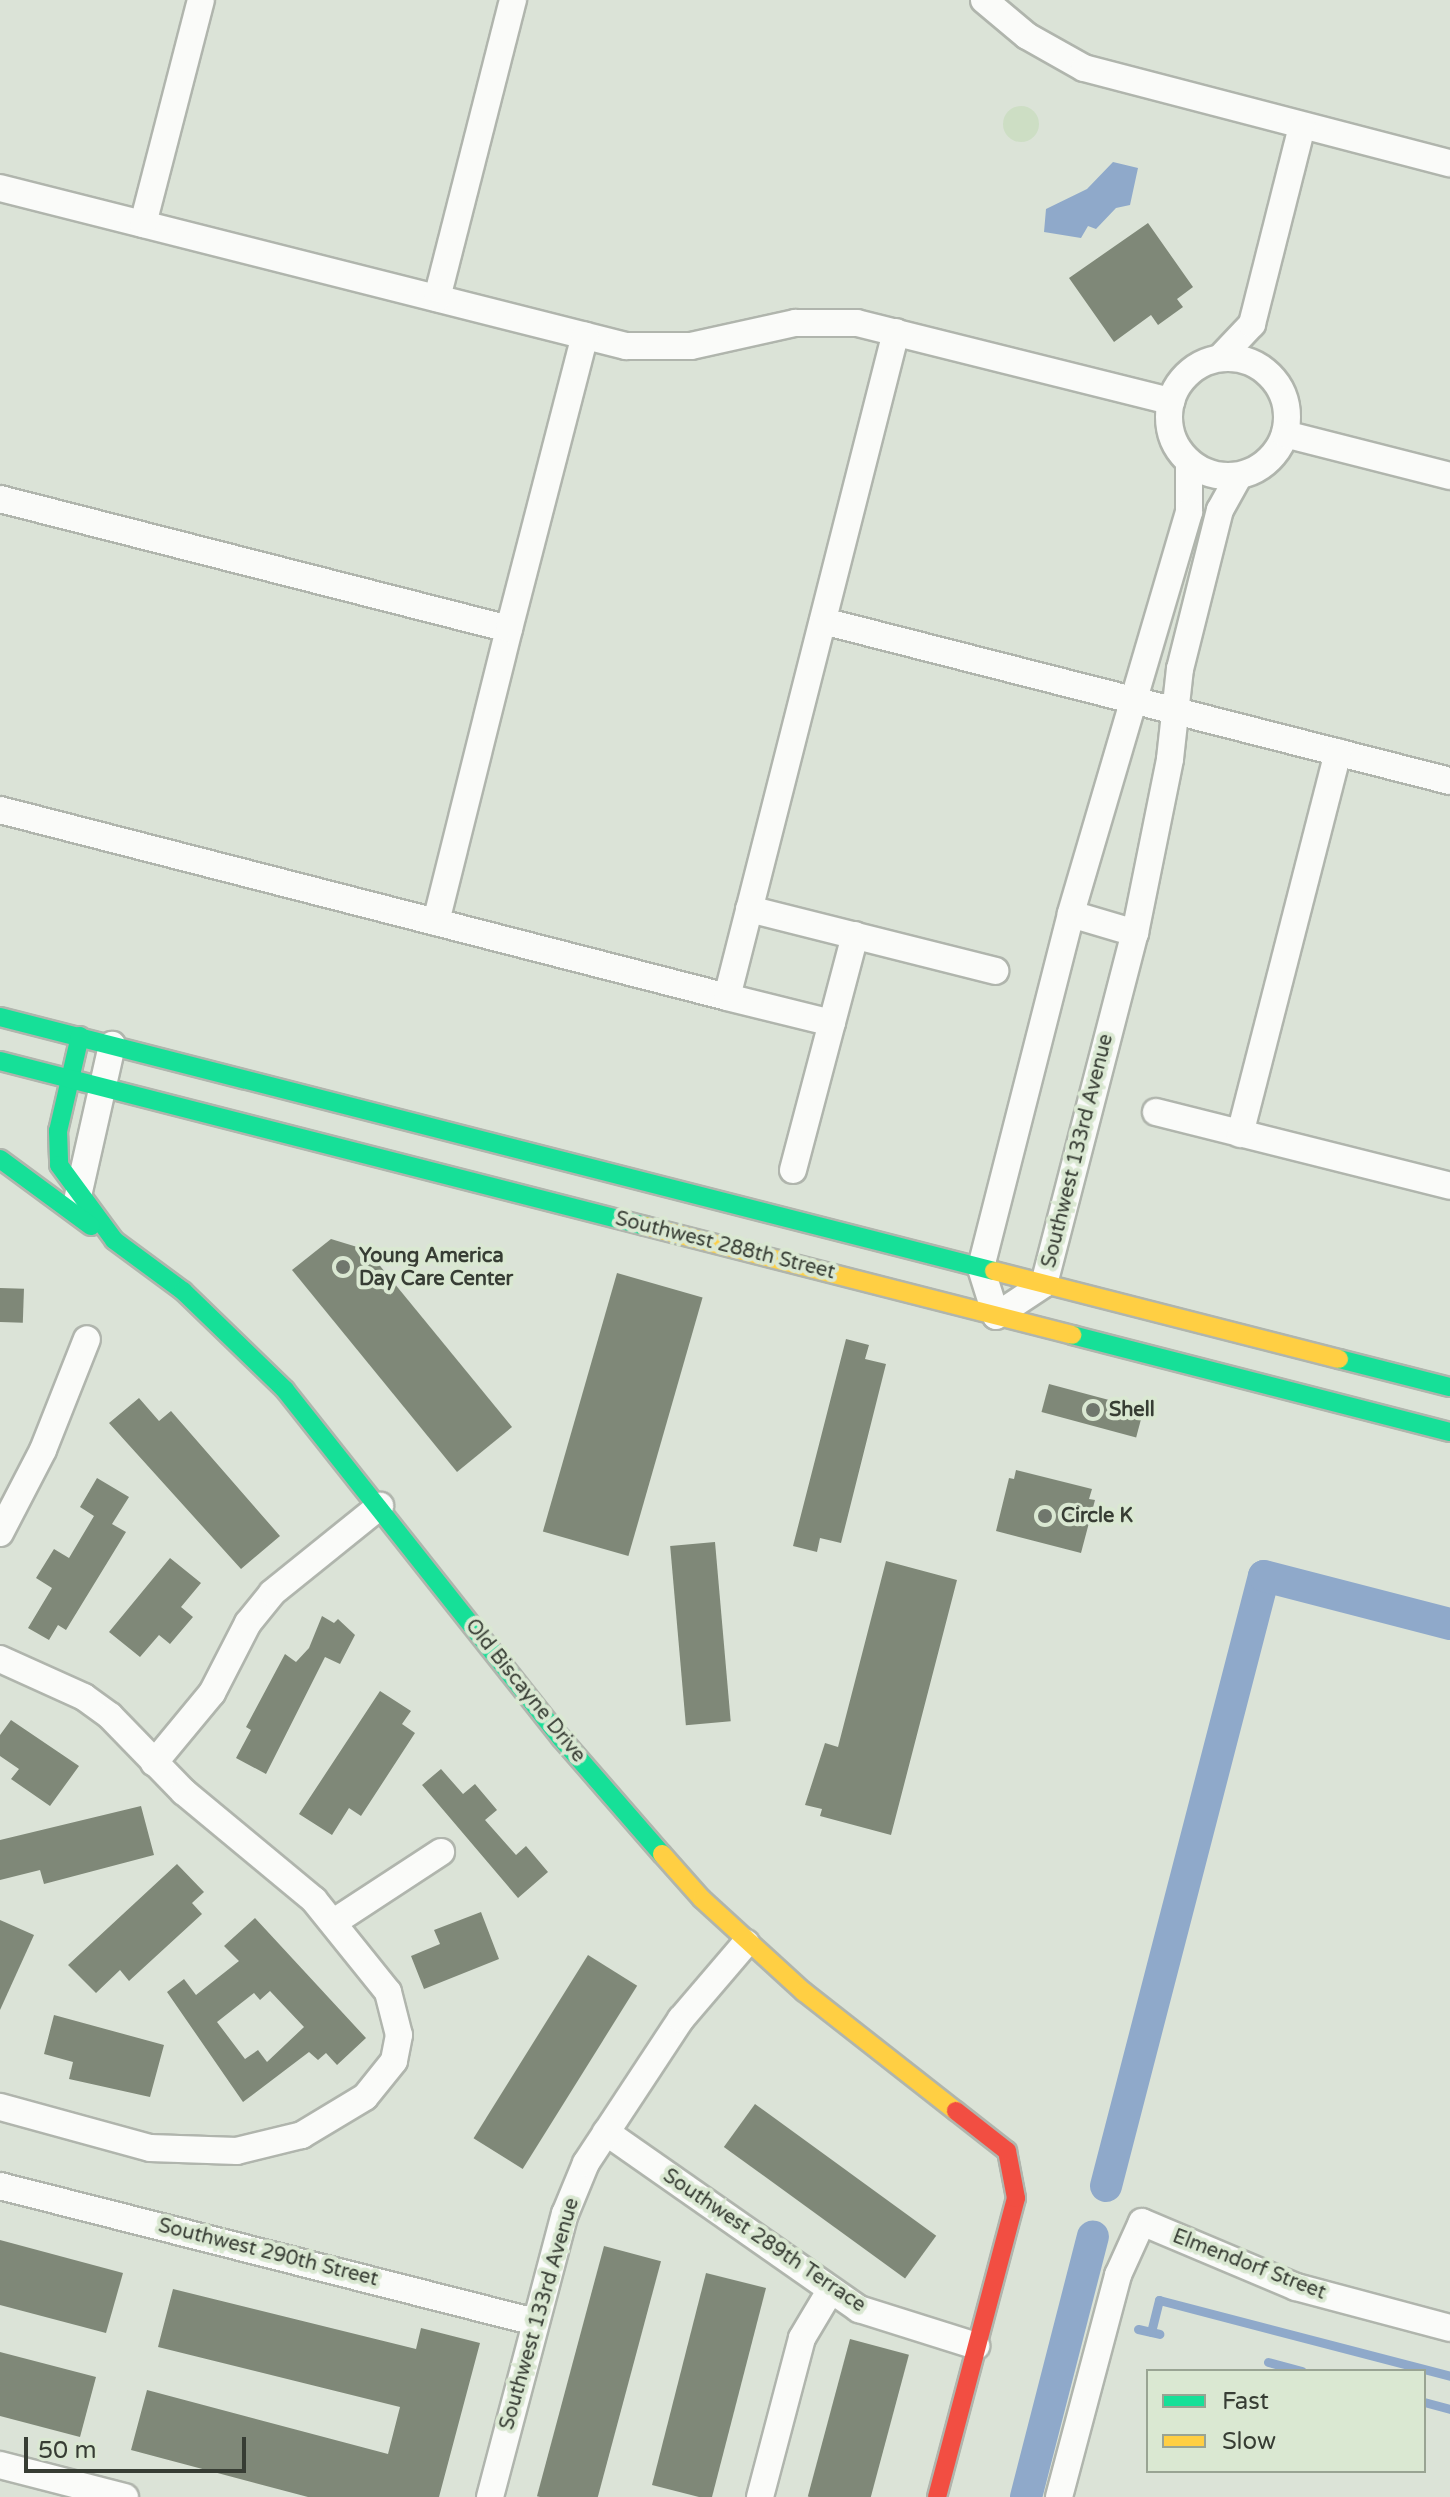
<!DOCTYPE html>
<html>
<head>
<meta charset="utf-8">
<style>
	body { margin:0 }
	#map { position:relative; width:1450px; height:2497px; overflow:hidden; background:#dbe3d7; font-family:"Varela Round",sans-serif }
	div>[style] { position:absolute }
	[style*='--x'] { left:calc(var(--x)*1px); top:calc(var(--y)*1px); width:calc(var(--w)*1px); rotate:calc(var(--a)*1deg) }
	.green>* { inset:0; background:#cddec4 }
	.round { border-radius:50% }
	.water>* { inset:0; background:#8fa9ca }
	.stream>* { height:9px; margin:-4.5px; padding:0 4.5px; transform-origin:4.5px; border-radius:4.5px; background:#8fa9ca }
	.canal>* { height:32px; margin:-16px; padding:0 16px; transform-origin:16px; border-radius:16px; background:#8fa9ca }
	.building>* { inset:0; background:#7f8878; transform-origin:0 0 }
	.roads { filter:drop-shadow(2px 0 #b0b5ad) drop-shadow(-2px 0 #b0b5ad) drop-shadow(0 2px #b0b5ad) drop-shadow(0 -2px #b0b5ad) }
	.street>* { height:26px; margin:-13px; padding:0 13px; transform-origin:13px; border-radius:13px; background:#fafbf9 }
	.street>.ring { margin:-13px; padding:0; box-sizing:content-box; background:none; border:26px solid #fafbf9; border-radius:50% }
	.fast>* { height:18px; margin:-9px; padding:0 9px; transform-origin:9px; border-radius:9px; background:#16e098 }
	.slow>* { height:18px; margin:-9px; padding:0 9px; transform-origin:9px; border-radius:9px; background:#ffcf43 }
	.jam>* { height:18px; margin:-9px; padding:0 9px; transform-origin:9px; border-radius:9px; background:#f24e42 }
	.dots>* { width:22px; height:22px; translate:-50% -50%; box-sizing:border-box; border:4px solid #dae8d2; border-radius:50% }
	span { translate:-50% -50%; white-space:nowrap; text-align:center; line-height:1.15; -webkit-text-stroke:8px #dae8d2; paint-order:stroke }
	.street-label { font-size:20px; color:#373d34 }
	.poi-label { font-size:20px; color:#373d34; font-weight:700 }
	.left { translate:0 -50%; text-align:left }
	.legend { position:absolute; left:1146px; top:2369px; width:280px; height:104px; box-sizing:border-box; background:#dae8d2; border:2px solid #99a493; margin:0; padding:10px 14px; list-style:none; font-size:24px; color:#373d34 }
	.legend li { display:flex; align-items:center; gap:16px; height:40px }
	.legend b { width:40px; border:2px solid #99a493 }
	.scale { position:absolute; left:24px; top:2437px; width:222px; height:36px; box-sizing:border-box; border:4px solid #373d34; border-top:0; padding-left:10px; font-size:24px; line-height:28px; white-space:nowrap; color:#373d34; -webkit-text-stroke:6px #dae8d2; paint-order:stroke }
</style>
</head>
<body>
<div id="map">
	<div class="green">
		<div class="round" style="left:1003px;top:106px;width:36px;height:36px"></div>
	</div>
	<div class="water">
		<div style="clip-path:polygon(1113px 162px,1138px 168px,1130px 205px,1116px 208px,1096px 229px,1088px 226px,1081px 238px,1044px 232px,1046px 209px,1087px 189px)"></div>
	</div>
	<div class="stream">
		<div style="--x:1138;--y:2329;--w:22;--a:13"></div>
		<div style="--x:1151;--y:2332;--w:33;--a:-76"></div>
		<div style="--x:1159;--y:2300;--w:301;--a:14.6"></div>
		<div style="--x:1268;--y:2362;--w:35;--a:15"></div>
		<div style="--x:1424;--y:2402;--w:27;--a:15"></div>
	</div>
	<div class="canal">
		<div style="--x:1106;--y:2186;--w:630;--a:-75.48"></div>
		<div style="--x:1264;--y:1576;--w:192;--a:14.5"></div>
		<div style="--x:1026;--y:2497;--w:269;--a:-75.6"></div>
	</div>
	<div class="building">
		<div style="clip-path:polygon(1148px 223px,1193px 287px,1177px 299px,1183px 307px,1158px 325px,1151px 315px,1114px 342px,1069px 278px)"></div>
		<div style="clip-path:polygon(331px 1239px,367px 1250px,512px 1427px,457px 1472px,292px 1270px)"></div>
		<div style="left:617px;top:1273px;width:89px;height:269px;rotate:16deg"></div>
		<div style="left:0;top:1288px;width:24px;height:34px;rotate:2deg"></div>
		<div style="clip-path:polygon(846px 1339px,869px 1345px,865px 1359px,886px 1364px,841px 1543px,820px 1538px,817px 1552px,793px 1546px)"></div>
		<div style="left:1049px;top:1384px;width:98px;height:29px;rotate:15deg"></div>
		<div style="clip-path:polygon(139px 1398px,159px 1421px,171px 1411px,280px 1536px,241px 1569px,109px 1423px)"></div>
		<div style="clip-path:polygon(1016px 1470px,1092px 1489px,1089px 1499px,1095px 1500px,1081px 1553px,996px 1531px,1009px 1478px,1014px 1479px)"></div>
		<div style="clip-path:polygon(97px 1478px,129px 1497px,112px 1524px,126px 1532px,66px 1630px,58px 1625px,49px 1640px,28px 1628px,52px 1588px,36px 1578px,54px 1549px,69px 1558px,94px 1516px,80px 1507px)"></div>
		<div style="left:715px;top:1542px;width:180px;height:45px;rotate:85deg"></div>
		<div style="clip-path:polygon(170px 1558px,201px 1583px,181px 1607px,193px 1617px,170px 1644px,159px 1635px,140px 1657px,109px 1632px)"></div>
		<div style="clip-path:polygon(886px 1561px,957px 1580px,891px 1835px,820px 1816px,822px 1809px,805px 1805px,825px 1743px,838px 1747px)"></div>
		<div style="clip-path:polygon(322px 1616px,334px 1623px,338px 1619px,355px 1635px,340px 1664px,325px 1657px,266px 1774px,236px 1758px,251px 1730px,246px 1727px,285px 1654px,296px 1662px,309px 1648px)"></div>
		<div style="clip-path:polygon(380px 1691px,411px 1711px,402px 1724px,415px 1733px,361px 1816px,349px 1808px,332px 1835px,299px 1814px)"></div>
		<div style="clip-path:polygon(11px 1720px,79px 1766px,50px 1806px,11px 1779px,19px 1769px,0 1756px,0 1735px)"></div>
		<div style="clip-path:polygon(441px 1769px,463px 1794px,475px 1784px,497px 1810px,485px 1820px,516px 1855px,526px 1846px,548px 1872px,518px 1898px,422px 1785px)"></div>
		<div style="clip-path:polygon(141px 1806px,154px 1855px,44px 1884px,40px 1870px,0 1880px,0 1840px)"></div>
		<div style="clip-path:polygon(177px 1864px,204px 1892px,192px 1903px,202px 1914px,129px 1981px,120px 1970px,96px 1993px,68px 1965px)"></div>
		<div style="clip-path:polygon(481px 1912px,499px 1959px,424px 1989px,411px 1956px,440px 1944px,434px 1930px)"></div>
		<div style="clip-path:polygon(evenodd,255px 1918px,366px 2038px,337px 2065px,326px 2053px,318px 2060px,309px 2052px,243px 2102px,167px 1992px,184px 1979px,196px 1995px,239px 1961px,224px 1946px,255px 1918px,270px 1991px,304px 2027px,267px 2062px,258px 2050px,245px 2059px,217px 2022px,254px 1993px,260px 2000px,270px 1991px)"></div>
		<div style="clip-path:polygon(0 1920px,34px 1935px,0 2010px)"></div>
		<div style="left:588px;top:1955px;width:58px;height:216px;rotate:32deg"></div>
		<div style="clip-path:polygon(54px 2015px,164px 2045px,150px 2097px,69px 2079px,73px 2062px,44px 2054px)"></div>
		<div style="left:755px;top:2104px;width:224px;height:53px;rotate:36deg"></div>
		<div style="clip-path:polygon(0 2240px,123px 2273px,106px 2333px,0 2305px)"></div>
		<div style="left:604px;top:2246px;width:59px;height:259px;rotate:15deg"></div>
		<div style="clip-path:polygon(706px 2273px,766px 2288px,712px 2497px,699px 2497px,652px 2485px)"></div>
		<div style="clip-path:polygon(173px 2289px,416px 2349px,421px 2328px,480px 2343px,439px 2497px,308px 2497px,131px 2450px,147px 2390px,388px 2454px,400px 2407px,158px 2347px)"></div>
		<div style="left:850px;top:2339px;width:61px;height:163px;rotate:15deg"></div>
		<div style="clip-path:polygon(0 2352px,96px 2377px,80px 2437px,0 2416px)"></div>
	</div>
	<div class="roads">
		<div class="street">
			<div style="--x:984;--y:0;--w:56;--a:39.9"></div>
			<div style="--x:1027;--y:36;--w:65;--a:29.3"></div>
			<div style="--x:1084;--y:68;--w:378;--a:14.6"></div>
			<div style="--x:0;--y:188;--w:646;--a:14.17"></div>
			<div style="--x:626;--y:346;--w:65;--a:0"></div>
			<div style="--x:691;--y:346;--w:107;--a:-12.5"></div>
			<div style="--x:795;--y:323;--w:62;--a:0"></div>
			<div style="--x:857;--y:323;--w:324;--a:14"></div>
			<div style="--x:143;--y:224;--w:231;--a:-75.5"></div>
			<div style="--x:437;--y:298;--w:308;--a:-75.7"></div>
			<div class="ring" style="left:1169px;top:358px;width:92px;height:92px"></div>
			<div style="--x:1220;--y:358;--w:47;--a:-46.7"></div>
			<div style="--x:1252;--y:324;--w:204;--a:-75.8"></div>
			<div style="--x:1285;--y:434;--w:170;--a:14.3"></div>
			<div style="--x:1189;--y:462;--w:50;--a:90"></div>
			<div style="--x:1189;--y:512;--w:419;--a:106.4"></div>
			<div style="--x:1071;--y:914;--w:365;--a:104.3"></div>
			<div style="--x:981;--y:1268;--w:50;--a:72.6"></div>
			<div style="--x:996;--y:1316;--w:58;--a:-33.7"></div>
			<div style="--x:1044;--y:1284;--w:363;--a:-75.5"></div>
			<div style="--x:1135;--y:933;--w:177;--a:-78.6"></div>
			<div style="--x:1170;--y:759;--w:91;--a:-83.7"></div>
			<div style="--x:1180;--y:669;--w:164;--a:-75.9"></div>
			<div style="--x:1220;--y:510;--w:39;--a:-61"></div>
			<div style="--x:0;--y:499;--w:525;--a:14.33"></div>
			<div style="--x:509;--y:629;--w:302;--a:104"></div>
			<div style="--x:823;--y:621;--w:647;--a:14.32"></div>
			<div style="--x:509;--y:629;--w:303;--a:-75.5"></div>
			<div style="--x:0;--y:810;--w:751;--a:14.42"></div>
			<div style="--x:749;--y:909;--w:254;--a:14.1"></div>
			<div style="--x:1071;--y:914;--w:67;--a:16.5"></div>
			<div style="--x:832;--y:1023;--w:108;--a:-166.1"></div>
			<div style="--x:727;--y:997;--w:686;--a:-75.74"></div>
			<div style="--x:1156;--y:1112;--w:303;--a:14.1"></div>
			<div style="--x:1240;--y:1134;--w:394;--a:-75.6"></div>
			<div style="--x:793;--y:1170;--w:243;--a:-75.2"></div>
			<div style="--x:78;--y:1196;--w:155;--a:-77.3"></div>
			<div style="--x:0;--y:1533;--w:93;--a:-62.6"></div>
			<div style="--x:43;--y:1450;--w:119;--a:-68.4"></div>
			<div style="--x:0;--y:1659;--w:92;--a:24.3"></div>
			<div style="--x:84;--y:1697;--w:32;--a:36"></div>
			<div style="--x:110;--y:1716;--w:106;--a:45.8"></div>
			<div style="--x:184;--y:1792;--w:169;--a:39.7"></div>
			<div style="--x:314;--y:1900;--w:118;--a:51.2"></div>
			<div style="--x:388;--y:1992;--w:44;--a:75.7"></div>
			<div style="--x:399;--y:2035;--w:26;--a:101"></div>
			<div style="--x:394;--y:2061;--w:46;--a:128.9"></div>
			<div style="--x:365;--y:2097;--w:74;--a:148.9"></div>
			<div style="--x:302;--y:2135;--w:67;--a:166.2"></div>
			<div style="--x:237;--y:2151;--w:87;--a:-178"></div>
			<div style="--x:150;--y:2148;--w:156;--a:-164.7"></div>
			<div style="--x:154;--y:1763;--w:91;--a:-50.4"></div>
			<div style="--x:212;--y:1693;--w:79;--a:-62.8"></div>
			<div style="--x:248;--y:1623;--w:38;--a:-51"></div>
			<div style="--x:272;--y:1593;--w:139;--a:-38.9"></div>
			<div style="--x:334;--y:1922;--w:128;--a:-33.2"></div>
			<div style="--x:606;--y:2132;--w:309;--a:35"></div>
			<div style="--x:859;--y:2309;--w:123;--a:17.5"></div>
			<div style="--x:0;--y:2186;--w:552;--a:14.26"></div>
			<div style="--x:0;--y:2465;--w:129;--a:14.4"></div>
			<div style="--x:490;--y:2497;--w:293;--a:-75.2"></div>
			<div style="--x:565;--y:2214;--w:55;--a:-67.6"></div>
			<div style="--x:586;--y:2163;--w:173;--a:-56.6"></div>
			<div style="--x:681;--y:2019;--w:100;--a:-49.5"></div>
			<div style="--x:760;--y:2497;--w:164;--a:-75.2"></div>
			<div style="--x:802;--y:2338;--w:55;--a:-59.2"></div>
			<div style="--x:1059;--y:2497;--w:230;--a:-75.1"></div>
			<div style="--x:1118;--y:2275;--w:58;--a:-65.6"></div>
			<div style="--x:1142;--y:2222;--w:167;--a:22.9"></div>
			<div style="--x:1296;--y:2287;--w:159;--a:14.9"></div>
		</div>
		<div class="fast">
			<div style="--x:0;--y:1017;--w:1026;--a:14.33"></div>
			<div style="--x:80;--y:1036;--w:98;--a:103"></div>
			<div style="--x:58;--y:1131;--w:34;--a:88"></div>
			<div style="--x:59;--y:1165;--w:93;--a:53.7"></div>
			<div style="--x:114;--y:1240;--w:86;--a:36.5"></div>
			<div style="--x:183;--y:1291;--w:142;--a:44.1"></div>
			<div style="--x:285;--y:1390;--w:444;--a:51.6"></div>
			<div style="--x:561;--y:1738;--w:154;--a:49"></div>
			<div style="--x:0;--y:1061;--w:666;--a:14.35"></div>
			<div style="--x:0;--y:1159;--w:113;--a:36.4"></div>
			<div style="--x:1072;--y:1335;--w:390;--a:14.4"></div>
			<div style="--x:1339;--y:1359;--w:114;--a:14.2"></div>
		</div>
		<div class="slow">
			<div style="--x:645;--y:1226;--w:441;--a:14.3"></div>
			<div style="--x:994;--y:1271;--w:356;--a:14.3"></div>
			<div style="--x:662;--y:1854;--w:60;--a:48.4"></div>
			<div style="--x:702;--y:1899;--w:138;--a:42.4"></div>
			<div style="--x:804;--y:1992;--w:193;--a:38.1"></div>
		</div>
		<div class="jam">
			<div style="--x:937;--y:2497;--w:309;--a:-75.2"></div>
			<div style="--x:1016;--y:2198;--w:48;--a:-100.8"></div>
			<div style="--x:1007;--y:2151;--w:65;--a:-141.9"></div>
		</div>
	</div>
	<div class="dots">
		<div style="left:343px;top:1267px;background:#70776d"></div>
		<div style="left:1093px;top:1410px;background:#70776d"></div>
		<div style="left:1045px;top:1516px;background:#70776d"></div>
	</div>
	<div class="street-label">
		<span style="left:1078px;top:1151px;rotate:-76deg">Southwest 133rd Avenue</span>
		<span style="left:725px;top:1246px;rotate:14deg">Southwest 288th Street</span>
		<span style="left:525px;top:1691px;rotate:51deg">Old Biscayne Drive</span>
		<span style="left:764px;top:2241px;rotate:34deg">Southwest 289th Terrace</span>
		<span style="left:268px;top:2253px;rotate:14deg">Southwest 290th Street</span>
		<span style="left:1249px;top:2265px;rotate:21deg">Elmendorf Street</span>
		<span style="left:540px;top:2314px;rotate:-74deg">Southwest 133rd Avenue</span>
	</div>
	<div class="poi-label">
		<span class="left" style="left:359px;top:1268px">Young America<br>Day Care Center</span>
		<span class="left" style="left:1109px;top:1410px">Shell</span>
		<span class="left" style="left:1061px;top:1516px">Circle K</span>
	</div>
	<ul class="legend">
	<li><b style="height:10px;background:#16e098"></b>Fast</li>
	<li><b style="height:10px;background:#ffcf43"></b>Slow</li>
	</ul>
	<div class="scale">50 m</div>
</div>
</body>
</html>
